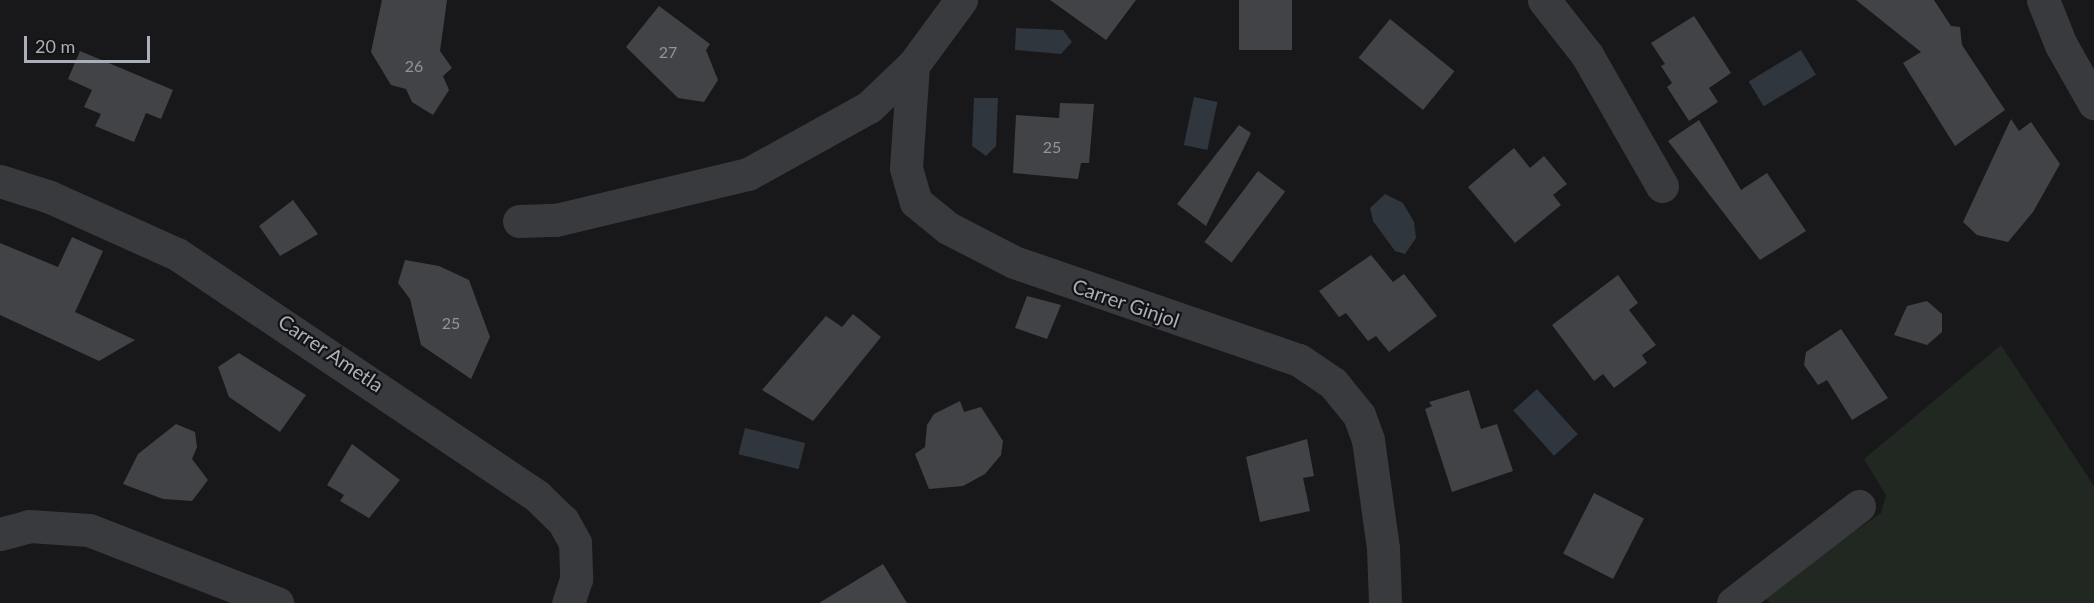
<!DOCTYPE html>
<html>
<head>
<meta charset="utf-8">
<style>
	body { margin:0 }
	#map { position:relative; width:2094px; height:603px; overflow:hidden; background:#18181a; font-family:Lato,sans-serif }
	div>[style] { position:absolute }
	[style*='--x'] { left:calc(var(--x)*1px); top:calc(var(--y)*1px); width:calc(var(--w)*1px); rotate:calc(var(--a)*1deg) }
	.green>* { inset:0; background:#202821 }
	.water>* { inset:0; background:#2f363d; transform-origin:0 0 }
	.building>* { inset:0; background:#424347; transform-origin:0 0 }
	.minor>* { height:33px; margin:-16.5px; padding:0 16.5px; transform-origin:16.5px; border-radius:16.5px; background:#393a3e }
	span { translate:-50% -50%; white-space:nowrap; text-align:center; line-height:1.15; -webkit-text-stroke:4.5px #131315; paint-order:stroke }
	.number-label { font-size:16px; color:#91949c }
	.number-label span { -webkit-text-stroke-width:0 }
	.street-label { font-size:20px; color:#abafb9 }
	.scale { position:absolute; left:24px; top:36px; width:126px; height:27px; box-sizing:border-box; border:3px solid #abafb9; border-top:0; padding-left:8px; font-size:18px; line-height:21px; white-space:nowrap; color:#abafb9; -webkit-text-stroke:4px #131315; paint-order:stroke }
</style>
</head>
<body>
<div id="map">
	<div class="green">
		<div style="clip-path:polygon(2001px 345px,2094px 486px,2094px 603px,1770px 603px,1763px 595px,1881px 513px,1886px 495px,1864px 459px)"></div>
	</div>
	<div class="water">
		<div style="clip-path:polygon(1016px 28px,1063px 30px,1072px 42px,1061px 54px,1015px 50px)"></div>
		<div style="left:1801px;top:50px;width:29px;height:61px;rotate:59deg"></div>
		<div style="left:1194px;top:97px;width:24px;height:49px;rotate:12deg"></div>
		<div style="clip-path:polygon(974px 98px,998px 98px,996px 146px,986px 156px,972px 146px)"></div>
		<div style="clip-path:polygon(1385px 194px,1403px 203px,1414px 222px,1416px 238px,1405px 254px,1395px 251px,1373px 221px,1370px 208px)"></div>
		<div style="left:1537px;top:389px;width:61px;height:32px;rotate:48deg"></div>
		<div style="left:745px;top:428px;width:62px;height:27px;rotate:14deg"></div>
	</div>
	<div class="building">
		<div style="clip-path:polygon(382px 0,447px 0,440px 51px,452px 68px,443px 76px,449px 90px,433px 115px,412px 102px,406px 89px,391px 85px,371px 52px)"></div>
		<div style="clip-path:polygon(1050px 0,1136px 0,1106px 40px)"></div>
		<div style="left:1239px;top:0;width:53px;height:50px"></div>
		<div style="clip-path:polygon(1856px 0,1934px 0,1951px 26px,1960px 27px,1962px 45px,2005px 110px,1955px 146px,1903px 63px,1921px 52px)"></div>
		<div style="clip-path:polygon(659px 6px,710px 44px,706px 50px,718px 80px,704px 102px,678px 98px,626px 47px)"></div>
		<div style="clip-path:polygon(1694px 16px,1731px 73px,1709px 88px,1718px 102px,1689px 121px,1667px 87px,1672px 83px,1661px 66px,1665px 64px,1651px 43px)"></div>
		<div style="left:1390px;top:19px;width:83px;height:50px;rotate:39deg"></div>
		<div style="clip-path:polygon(80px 51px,173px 90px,161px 119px,146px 113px,134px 142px,95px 126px,101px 114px,84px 107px,92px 90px,68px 79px)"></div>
		<div style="clip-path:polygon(1060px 103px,1094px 104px,1089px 163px,1081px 163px,1078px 179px,1013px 173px,1016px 115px,1059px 118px)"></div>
		<div style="clip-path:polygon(2011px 119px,2019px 131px,2031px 122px,2060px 164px,2033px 212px,2008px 242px,1977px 235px,1963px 222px)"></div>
		<div style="clip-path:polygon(1699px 120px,1741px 190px,1767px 173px,1806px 231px,1760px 260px,1668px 141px)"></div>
		<div style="clip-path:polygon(1239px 125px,1251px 133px,1206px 226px,1177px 204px)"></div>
		<div style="clip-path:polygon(1514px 148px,1530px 168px,1544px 156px,1567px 184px,1553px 195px,1561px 205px,1515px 243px,1468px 187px)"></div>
		<div style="left:1258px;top:171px;width:34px;height:89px;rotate:37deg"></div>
		<div style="clip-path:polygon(293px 200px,318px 234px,280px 256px,259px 226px)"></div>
		<div style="clip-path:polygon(72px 237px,103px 251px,75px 312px,135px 340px,99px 361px,0 315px,0 243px,58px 267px)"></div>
		<div style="clip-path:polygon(1371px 255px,1393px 282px,1404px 274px,1437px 316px,1389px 352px,1376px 336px,1368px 341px,1346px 313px,1339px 317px,1319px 291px)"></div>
		<div style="clip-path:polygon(405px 260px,439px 266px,469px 280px,490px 337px,471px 379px,421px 345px,410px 299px,398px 283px)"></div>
		<div style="clip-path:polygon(1618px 275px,1638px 303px,1629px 310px,1656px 345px,1642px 355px,1647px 363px,1614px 388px,1603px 374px,1594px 381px,1552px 325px)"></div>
		<div style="clip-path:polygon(1027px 296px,1061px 305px,1047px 339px,1015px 328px)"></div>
		<div style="clip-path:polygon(1927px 301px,1942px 314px,1942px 332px,1927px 345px,1894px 335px,1907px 306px)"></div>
		<div style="clip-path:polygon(853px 314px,881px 337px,813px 421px,762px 390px,826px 316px,842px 327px)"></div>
		<div style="clip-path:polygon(1841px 329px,1888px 398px,1852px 420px,1827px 380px,1818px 385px,1804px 365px,1806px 352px)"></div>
		<div style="clip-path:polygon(239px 353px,306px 395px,280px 432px,229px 397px,218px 367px)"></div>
		<div style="clip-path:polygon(1469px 390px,1481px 429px,1497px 424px,1513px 471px,1452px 492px,1425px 409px,1432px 406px,1429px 402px)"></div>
		<div style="clip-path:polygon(960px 401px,964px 412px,981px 407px,1003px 441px,1001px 455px,985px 474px,963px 486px,929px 489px,915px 454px,925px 447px,927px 425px,934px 414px)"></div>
		<div style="clip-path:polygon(176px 424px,195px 432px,197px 447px,192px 459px,208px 480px,192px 501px,163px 499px,123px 484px,138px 454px)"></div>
		<div style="clip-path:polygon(1307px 439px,1314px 476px,1303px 478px,1310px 511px,1260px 522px,1246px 457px)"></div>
		<div style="clip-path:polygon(352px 444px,400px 480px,369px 518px,340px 501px,344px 495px,327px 485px)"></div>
		<div style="left:1594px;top:493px;width:56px;height:68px;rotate:27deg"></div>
		<div style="clip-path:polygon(883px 564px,907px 603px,819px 603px)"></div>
	</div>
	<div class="minor">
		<div style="--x:961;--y:0;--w:81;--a:126.4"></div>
		<div style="--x:913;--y:65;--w:103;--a:93.9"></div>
		<div style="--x:906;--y:168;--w:35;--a:74"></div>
		<div style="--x:916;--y:202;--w:41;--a:39.1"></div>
		<div style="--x:948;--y:228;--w:74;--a:27.3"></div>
		<div style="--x:1014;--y:262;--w:301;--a:19"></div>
		<div style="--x:1299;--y:360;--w:41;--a:34.1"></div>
		<div style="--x:1333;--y:383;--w:41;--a:50.9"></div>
		<div style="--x:1359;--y:415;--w:27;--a:70"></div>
		<div style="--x:1368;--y:440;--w:109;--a:82.1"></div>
		<div style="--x:1383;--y:548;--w:55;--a:87.9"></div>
		<div style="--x:1544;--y:0;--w:70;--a:52"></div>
		<div style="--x:1587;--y:55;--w:151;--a:60.2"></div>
		<div style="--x:2043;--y:0;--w:48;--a:68.2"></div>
		<div style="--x:2061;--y:45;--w:67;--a:60.4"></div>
		<div style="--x:0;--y:181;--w:52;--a:17.7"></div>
		<div style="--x:50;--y:197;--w:139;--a:24.2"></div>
		<div style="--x:177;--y:254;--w:434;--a:33.9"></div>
		<div style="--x:537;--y:496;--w:36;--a:44"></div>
		<div style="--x:563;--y:521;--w:25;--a:61"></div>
		<div style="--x:575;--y:543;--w:36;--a:88"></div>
		<div style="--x:576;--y:579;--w:25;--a:108"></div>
		<div style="--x:519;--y:221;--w:37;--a:-2"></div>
		<div style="--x:556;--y:220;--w:197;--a:-13.5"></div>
		<div style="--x:748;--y:174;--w:138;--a:-29"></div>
		<div style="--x:869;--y:107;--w:61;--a:-43.7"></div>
		<div style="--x:0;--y:534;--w:30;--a:-15"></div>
		<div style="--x:29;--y:526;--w:60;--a:3.8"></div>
		<div style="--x:89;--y:530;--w:202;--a:21.2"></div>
		<div style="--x:1733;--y:603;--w:159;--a:-37.6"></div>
	</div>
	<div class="number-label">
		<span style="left:668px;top:52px">27</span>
		<span style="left:414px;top:66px">26</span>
		<span style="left:1052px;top:147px">25</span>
		<span style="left:451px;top:323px">25</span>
	</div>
	<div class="street-label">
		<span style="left:1126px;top:303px;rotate:19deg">Carrer Ginjol</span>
		<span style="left:331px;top:353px;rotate:34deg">Carrer Ametla</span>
	</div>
	<div class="scale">20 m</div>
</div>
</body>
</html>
